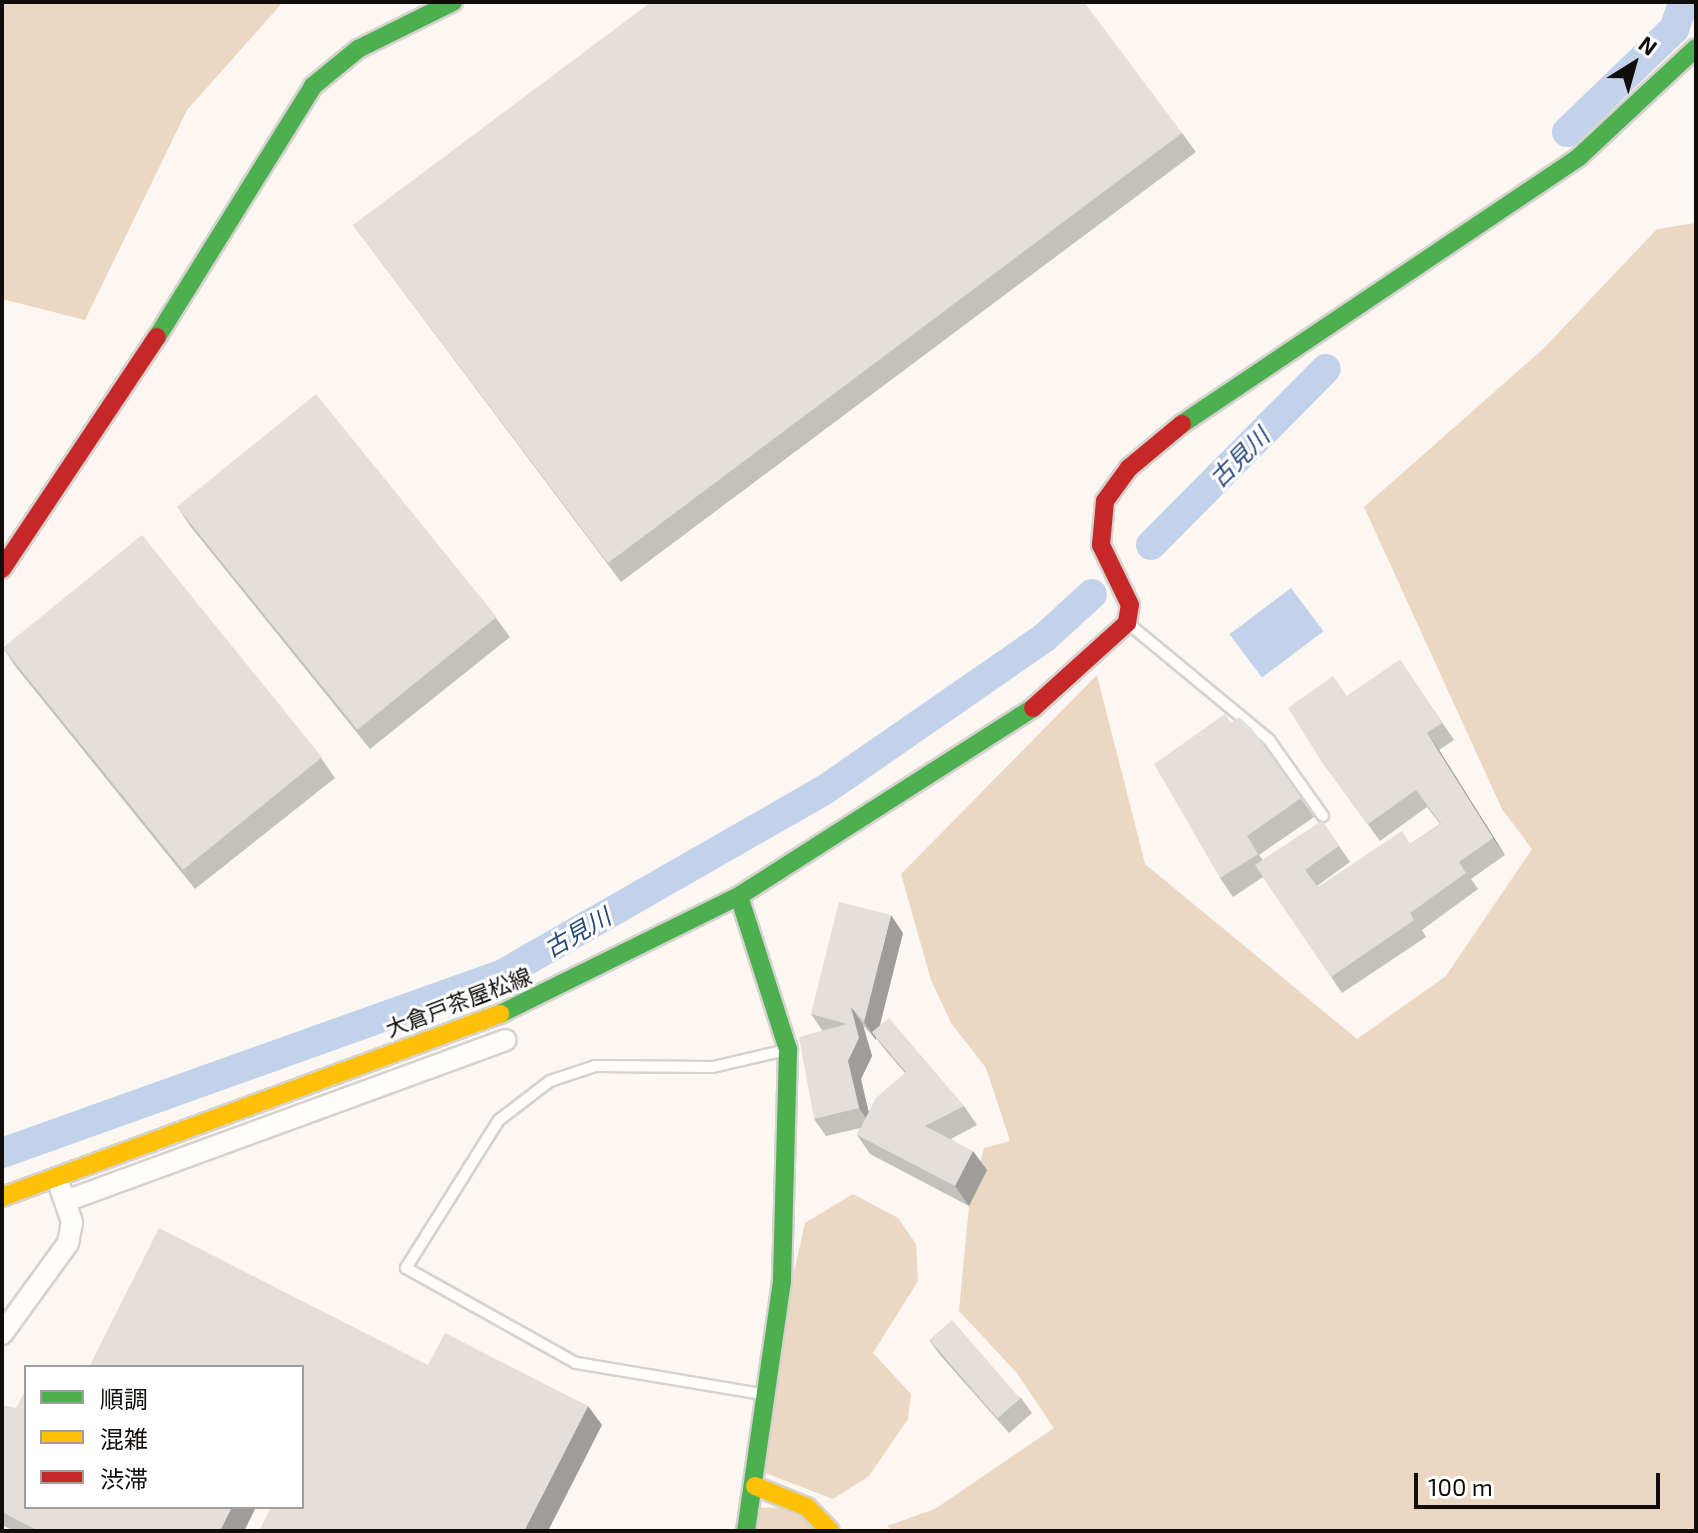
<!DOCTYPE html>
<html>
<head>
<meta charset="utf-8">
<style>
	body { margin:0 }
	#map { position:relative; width:1698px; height:1533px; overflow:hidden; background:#fcf7f2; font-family:"Exo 2","Noto Sans JP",sans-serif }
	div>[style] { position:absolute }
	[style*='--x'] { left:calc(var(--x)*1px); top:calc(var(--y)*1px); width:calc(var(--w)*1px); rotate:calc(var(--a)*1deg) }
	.forest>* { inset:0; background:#ecd7c3 }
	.water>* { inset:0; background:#c2d2ea; transform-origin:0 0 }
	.river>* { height:30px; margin:-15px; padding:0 15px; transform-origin:15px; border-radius:15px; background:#c2d2ea }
	.roads { filter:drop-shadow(2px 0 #d6d2ce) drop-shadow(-2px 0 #d6d2ce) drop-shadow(0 2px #d6d2ce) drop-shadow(0 -2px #d6d2ce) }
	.lane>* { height:10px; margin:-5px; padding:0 5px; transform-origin:5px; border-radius:5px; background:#fffefd }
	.street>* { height:20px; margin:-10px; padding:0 10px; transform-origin:10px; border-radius:10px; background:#fffefd }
	.fast>* { height:18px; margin:-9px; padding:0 9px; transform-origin:9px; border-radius:9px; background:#4caf50 }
	.slow>* { height:18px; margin:-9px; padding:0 9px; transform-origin:9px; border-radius:9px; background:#ffc107 }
	.jam>* { height:18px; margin:-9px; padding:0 9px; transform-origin:9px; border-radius:9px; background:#c62828 }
	.wall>* { inset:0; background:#c4c0bc }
	.shaded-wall>* { inset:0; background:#a09c99 }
	.building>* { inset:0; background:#e4dfdb; transform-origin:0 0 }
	span { translate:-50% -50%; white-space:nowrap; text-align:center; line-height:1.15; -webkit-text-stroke:6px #fff; paint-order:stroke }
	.street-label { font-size:22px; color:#100d0a }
	.water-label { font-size:24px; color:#284877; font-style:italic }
	.frame { position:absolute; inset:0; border:4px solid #100d0a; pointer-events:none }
	.legend { position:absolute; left:24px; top:1365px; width:280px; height:144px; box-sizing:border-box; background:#fff; border:2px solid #9f9e9d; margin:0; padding:10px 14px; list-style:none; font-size:24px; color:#100d0a }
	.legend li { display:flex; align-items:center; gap:16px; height:40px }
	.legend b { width:40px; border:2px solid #9f9e9d }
	.north { position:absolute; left:1594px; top:24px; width:80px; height:80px; -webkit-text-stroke:6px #fff; paint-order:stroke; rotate:37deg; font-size:22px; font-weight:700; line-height:32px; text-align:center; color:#100d0a }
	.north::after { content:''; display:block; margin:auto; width:28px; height:36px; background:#100d0a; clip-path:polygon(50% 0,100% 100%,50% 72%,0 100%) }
	.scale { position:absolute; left:1414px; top:1473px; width:246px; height:36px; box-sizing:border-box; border:4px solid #100d0a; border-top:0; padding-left:10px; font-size:24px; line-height:28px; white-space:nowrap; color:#100d0a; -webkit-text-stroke:6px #fff; paint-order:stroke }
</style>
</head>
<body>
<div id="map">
	<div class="forest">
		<div style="clip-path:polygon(2px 2px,283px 2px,187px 110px,85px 320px,2px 299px)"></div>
		<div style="clip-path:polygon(1696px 223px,1696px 1531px,892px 1531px,887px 1526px,935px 1509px,1054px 1428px,1016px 1372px,959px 1311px,969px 1206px,984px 1148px,1010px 1141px,986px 1068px,951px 1023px,931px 980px,901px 874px,1097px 675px,1145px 864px,1357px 1039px,1446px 976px,1532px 849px,1502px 809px,1364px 507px,1543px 349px,1657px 229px)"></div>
		<div style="clip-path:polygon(853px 1194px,898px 1218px,916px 1244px,918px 1281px,873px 1353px,911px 1394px,908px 1419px,869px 1476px,833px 1499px,750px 1467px,805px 1223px)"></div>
		<div style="clip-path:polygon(807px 1507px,827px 1531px,746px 1531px,750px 1508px)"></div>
	</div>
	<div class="water">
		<div style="left:1291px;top:588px;width:54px;height:77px;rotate:53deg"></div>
	</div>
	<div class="river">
		<div style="--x:1567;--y:132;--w:149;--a:-43.9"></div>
		<div style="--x:1674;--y:29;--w:29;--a:-70"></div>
		<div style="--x:1151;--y:545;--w:248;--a:-45.2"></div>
		<div style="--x:2;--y:1153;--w:532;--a:-19.66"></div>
		<div style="--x:503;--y:974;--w:369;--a:-29.8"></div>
		<div style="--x:823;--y:791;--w:269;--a:-34.7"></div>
		<div style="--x:1044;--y:638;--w:65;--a:-42.5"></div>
	</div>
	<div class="roads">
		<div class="lane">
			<div style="--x:1129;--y:624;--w:182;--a:39.6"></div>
			<div style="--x:1269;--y:740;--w:93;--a:54.6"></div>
			<div style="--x:762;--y:1394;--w:189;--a:-170.5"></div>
			<div style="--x:576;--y:1363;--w:195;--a:-150.8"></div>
			<div style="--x:406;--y:1268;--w:175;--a:-57.9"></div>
			<div style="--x:499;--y:1120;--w:64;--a:-37.4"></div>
			<div style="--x:550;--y:1081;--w:47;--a:-18.4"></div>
			<div style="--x:595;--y:1066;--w:118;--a:0.5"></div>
			<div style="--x:713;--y:1067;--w:75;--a:-13.1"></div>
		</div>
		<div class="street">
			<div style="--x:66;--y:1201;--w:468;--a:-20.1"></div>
			<div style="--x:2;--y:1334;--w:112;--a:-54"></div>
			<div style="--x:68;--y:1243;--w:21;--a:-79"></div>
			<div style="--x:72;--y:1222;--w:36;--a:-109"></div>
		</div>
		<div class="fast">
			<div style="--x:157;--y:337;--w:296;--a:-58.1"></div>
			<div style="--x:313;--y:86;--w:58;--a:-39.4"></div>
			<div style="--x:358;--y:49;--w:106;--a:-26.3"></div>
			<div style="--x:1182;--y:424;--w:478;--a:-33.9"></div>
			<div style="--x:1579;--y:157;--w:160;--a:-43"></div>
			<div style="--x:739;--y:896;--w:162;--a:72.3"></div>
			<div style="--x:788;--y:1050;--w:231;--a:91.5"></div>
			<div style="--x:782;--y:1281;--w:253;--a:98.2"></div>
			<div style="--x:500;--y:1014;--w:267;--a:-26.3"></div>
			<div style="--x:739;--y:896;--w:349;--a:-32.6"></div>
		</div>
		<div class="slow">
			<div style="--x:2;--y:1197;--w:531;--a:-20.18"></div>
			<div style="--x:755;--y:1486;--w:56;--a:22"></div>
			<div style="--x:807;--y:1507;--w:33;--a:46"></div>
		</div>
		<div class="jam">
			<div style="--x:2;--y:569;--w:279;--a:-56.3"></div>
			<div style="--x:1033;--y:708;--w:127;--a:-42.1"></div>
			<div style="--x:1127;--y:623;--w:18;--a:-81"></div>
			<div style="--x:1130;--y:605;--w:67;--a:-115.8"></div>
			<div style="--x:1101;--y:545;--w:44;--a:-84.8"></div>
			<div style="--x:1105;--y:501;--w:41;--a:-54"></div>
			<div style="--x:1129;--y:468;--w:69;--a:-39.7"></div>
		</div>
	</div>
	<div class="wall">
		<div style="clip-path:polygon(1182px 133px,1196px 152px,621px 582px,353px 225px)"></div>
		<div style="clip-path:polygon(177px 506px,496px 618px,510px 637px,370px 749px,190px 526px)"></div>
		<div style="clip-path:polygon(2px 646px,321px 758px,335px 778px,195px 889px,15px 666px)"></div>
		<div style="clip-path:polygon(1400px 660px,1454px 740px,1439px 750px,1505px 855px,1471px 879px,1478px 889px,1422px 930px,1426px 937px,1342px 993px,1263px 877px,1233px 897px,1220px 878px,1250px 727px,1314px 817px,1259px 855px,1263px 860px,1322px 821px,1350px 862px,1317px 886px,1318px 887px,1410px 844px,1440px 824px,1427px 807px,1380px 841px,1320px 759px,1347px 696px)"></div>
		<div style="clip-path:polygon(evenodd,903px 933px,879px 1026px,964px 1106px,977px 1125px,951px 1139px,987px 1170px,969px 1206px,870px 1154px,857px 1135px,860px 1128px,826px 1136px,814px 1119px,822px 1030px,811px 1014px,903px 933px,863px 1025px,876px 1040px,876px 1038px,886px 1051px,905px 1073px,868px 1112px,861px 1079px,872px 1056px,863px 1025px)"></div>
		<div style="clip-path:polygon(929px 1340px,1021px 1398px,1032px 1413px,1009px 1433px,940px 1355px)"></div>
		<div style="clip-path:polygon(2px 1405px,256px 1507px,244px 1531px,14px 1531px,2px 1525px)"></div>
	</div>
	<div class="shaded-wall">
		<div style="clip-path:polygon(1427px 733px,1439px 750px,1505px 855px,1493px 838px)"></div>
		<div style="clip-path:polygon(891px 915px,903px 933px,877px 1037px,872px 1032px,876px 1038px,876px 1040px,864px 1022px)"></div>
		<div style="clip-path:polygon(851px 1007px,863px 1025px,872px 1056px,861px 1079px,872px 1126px,859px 1108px,848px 1061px)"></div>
		<div style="clip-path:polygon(973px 1151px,987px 1170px,969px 1206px,955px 1186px)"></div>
		<div style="clip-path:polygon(588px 1406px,602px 1425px,548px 1531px,524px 1531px)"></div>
		<div style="clip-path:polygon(232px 1507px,256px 1507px,244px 1531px,220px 1531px)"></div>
	</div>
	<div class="building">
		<div style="clip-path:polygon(651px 2px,1084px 2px,1182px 133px,608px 563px,353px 225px)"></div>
		<div style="left:316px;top:394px;width:287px;height:179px;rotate:51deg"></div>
		<div style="left:142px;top:535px;width:286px;height:179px;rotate:51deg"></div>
		<div style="clip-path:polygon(1400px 660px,1442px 723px,1427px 733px,1493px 838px,1459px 862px,1466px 873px,1410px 913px,1414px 920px,1331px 977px,1255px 865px,1322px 821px,1339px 846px,1305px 870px,1318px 887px,1402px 831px,1410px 844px,1441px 824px,1416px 790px,1368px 824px,1320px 759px,1288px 708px,1333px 676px,1347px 696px)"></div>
		<div style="clip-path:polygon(1225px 714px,1231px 723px,1239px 717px,1250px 727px,1301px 798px,1247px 836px,1258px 854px,1220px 878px,1154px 764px)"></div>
		<div style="clip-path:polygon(839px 902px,891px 915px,864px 1022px,851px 1007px,859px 1038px,848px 1061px,859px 1108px,814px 1119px,799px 1037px,847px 1024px,811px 1014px)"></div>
		<div style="clip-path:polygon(889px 1018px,964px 1106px,925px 1126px,973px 1151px,955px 1186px,857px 1135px,876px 1098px,906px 1072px,872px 1032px)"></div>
		<div style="clip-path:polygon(159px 1228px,428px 1365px,445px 1333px,588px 1406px,524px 1531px,259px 1531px,271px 1507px,302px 1507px,302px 1367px,89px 1367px)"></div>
		<div style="left:952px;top:1320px;width:104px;height:30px;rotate:49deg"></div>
		<div style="clip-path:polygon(26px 1389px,26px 1507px,232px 1507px,220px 1531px,38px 1531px,2px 1512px,2px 1405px,16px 1408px)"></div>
	</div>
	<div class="street-label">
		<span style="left:458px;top:1002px;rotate:-21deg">大倉戸茶屋松線</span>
	</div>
	<div class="water-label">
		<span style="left:1239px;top:457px;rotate:-45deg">古見川</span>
		<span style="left:577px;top:932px;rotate:-30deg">古見川</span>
	</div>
	<div class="frame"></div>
	<ul class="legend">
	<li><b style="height:10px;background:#4caf50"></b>順調</li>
	<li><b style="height:10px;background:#ffc107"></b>混雑</li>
	<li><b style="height:10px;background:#c62828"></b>渋滞</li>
	</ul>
	<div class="north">N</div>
	<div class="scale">100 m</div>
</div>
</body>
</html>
